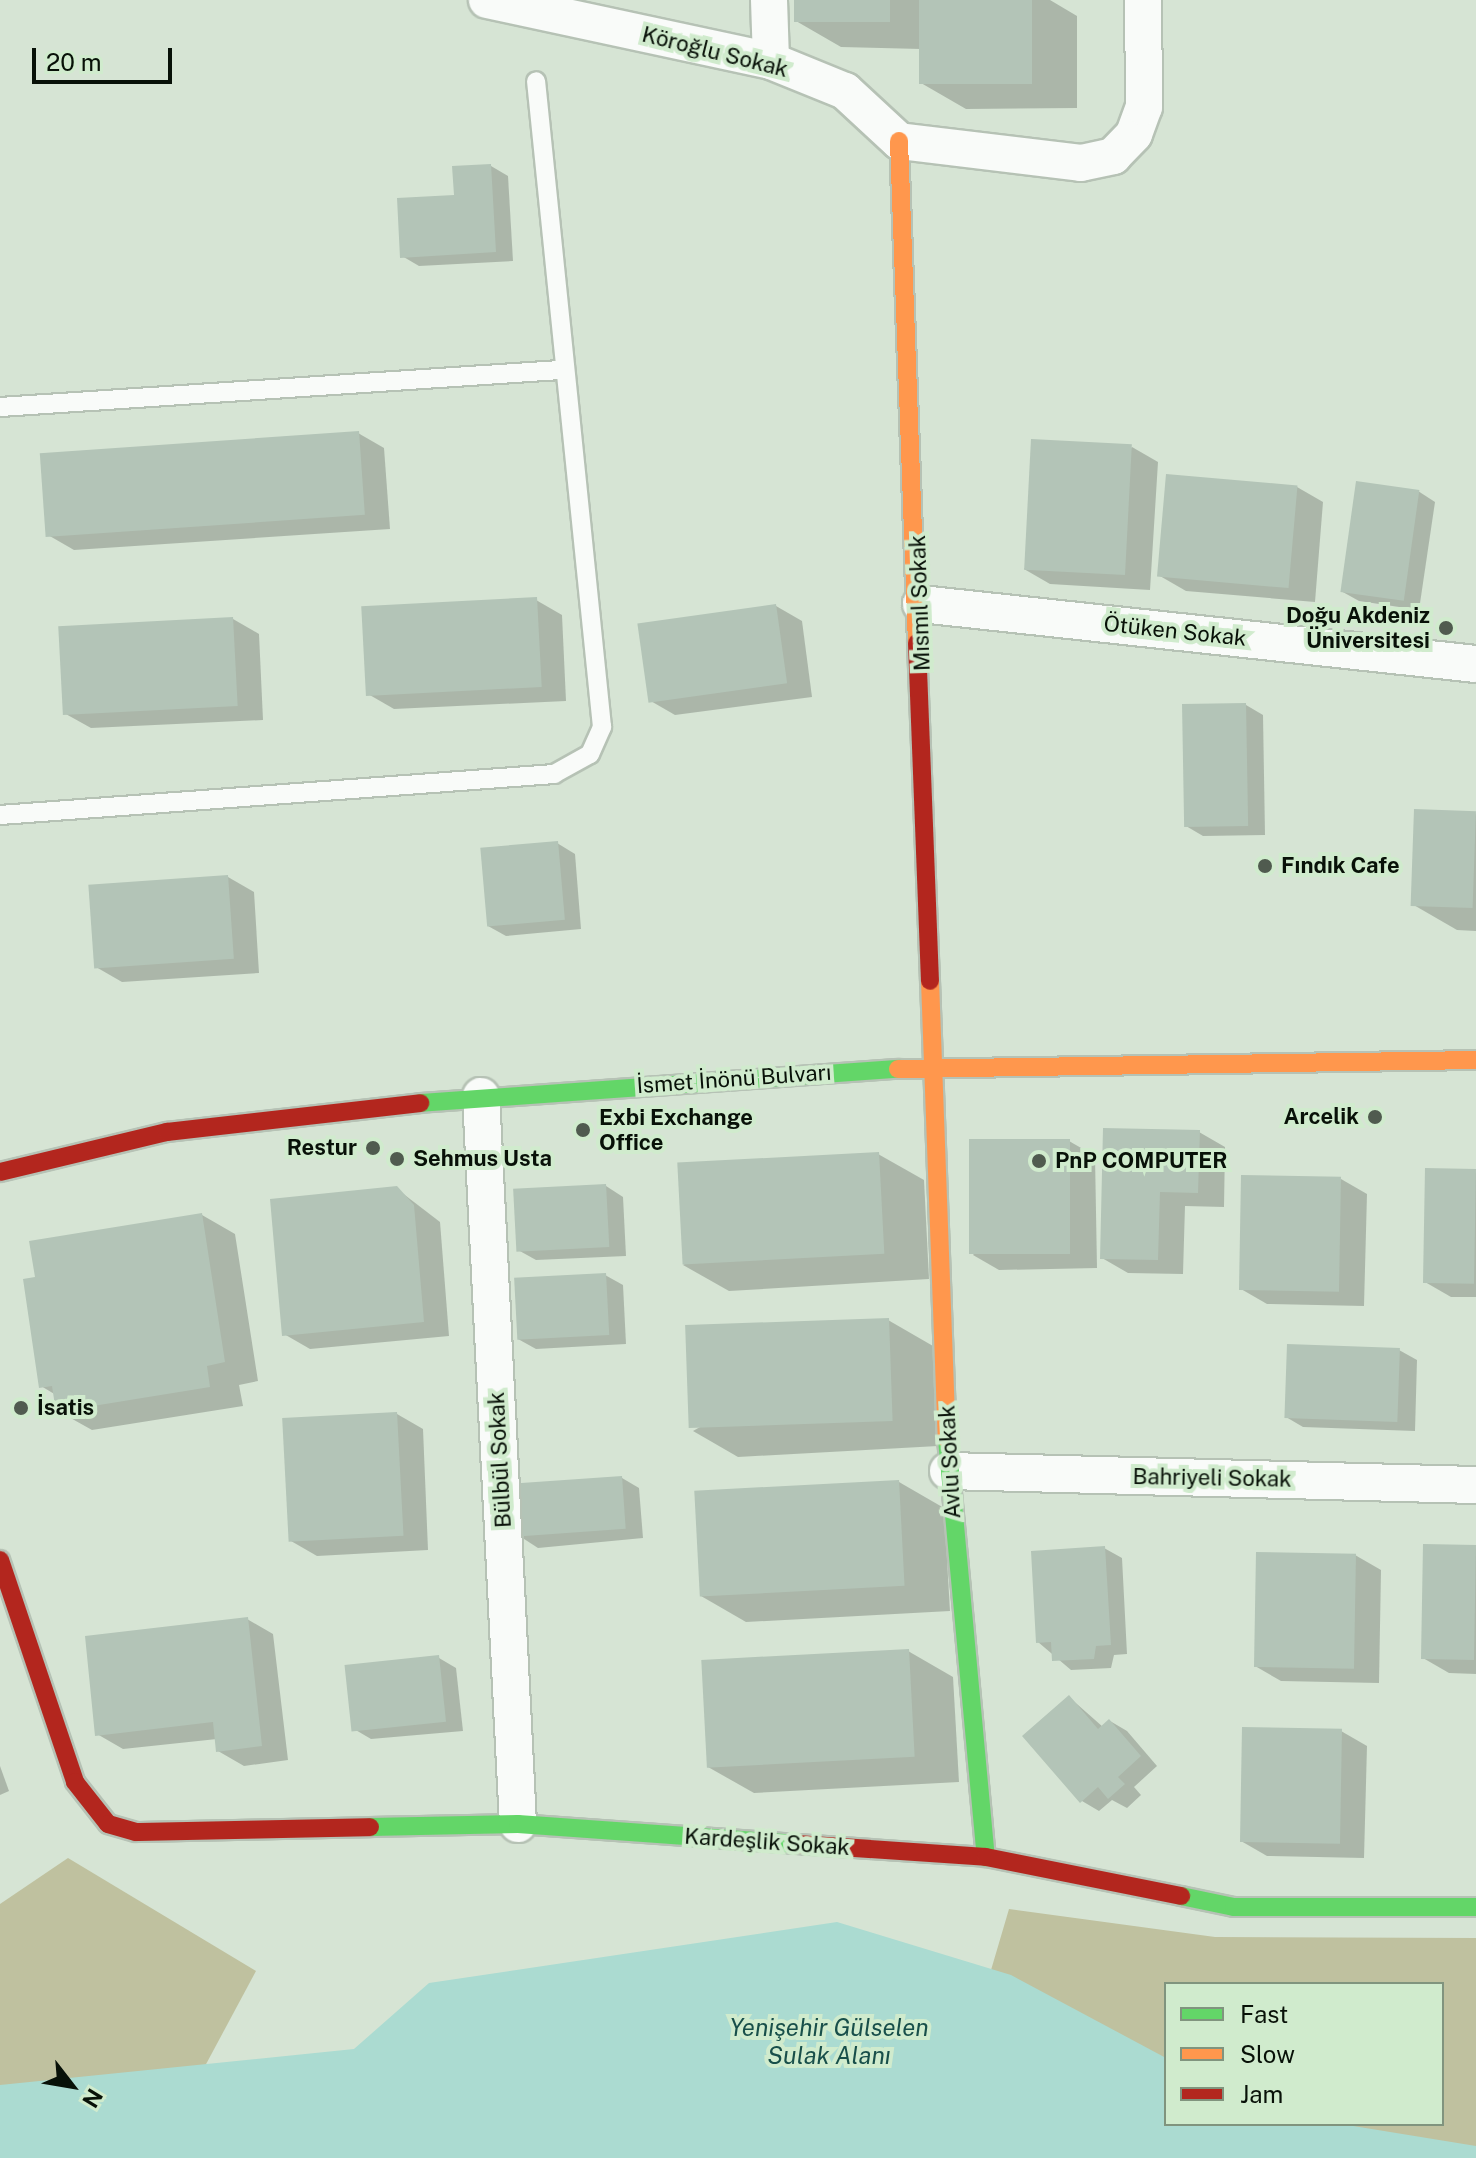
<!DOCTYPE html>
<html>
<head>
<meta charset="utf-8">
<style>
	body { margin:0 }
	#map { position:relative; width:1476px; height:2158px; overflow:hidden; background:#d6e4d4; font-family:"Public Sans",sans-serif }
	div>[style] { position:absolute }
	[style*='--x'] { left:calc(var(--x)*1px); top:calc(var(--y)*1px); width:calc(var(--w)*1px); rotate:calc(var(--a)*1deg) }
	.forest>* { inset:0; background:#bfc19f }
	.water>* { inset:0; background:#abdbd1 }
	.shadow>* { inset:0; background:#0003 }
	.building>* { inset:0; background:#b3c4b7; transform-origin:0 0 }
	.roads { filter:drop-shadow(2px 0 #b6c2b5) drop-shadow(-2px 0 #b6c2b5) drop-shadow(0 2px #b6c2b5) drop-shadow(0 -2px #b6c2b5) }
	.lane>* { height:18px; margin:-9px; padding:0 9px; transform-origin:9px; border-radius:9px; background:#f9fbf9 }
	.street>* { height:36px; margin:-18px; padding:0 18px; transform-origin:18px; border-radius:18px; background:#f9fbf9 }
	.fast>* { height:18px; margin:-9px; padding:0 9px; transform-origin:9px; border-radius:9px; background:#63d668 }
	.slow>* { height:18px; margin:-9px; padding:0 9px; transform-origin:9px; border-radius:9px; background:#ff974d }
	.jam>* { height:18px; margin:-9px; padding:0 9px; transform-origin:9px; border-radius:9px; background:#b3261e }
	.dots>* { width:22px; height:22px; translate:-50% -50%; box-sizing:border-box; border:4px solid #d0ebcd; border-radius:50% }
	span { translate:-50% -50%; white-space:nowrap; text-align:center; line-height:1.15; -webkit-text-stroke:8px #d0ebcd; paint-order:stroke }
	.street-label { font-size:22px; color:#081108 }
	.poi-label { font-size:22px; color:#081108; font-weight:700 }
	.right { translate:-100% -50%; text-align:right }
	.left { translate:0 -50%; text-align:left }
	.water-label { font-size:24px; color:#184f4a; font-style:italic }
	.legend { position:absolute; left:1164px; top:1982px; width:280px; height:144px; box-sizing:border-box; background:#d0ebcd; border:2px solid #80947e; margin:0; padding:10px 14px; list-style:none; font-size:24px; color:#081108 }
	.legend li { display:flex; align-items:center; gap:16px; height:40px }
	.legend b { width:40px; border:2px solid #80947e }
	.north { position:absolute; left:32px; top:2046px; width:80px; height:80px; -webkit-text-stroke:6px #d0ebcd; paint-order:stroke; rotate:121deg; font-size:22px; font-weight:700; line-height:32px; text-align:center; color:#081108 }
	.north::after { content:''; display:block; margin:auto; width:28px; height:36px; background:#081108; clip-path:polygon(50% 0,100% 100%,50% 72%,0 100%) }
	.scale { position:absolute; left:32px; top:48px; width:140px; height:36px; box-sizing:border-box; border:4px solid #081108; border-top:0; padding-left:10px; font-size:24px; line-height:28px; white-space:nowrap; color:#081108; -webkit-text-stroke:6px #d0ebcd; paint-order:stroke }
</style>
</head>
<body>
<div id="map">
	<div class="forest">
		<div style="clip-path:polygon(68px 1858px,256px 1971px,175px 2122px,0 2153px,0 1904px)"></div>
		<div style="clip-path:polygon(evenodd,1009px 1909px,1215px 1937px,1476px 1938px,1476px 2158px,696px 2158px,976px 2021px,1009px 1909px,1166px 1984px,1442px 1984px,1442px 2124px,1166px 2124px,1166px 1984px)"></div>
	</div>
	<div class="water">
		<div style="clip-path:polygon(837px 1922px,1011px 1975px,1166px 2058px,1166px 2124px,1341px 2124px,1476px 2146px,1476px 2158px,0 2158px,0 2085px,354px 2049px,429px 1983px)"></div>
	</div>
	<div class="shadow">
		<div style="clip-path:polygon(796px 0,1050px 0,1077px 16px,1077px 108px,966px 109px,921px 83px,921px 49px,841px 47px,796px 21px)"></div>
		<div style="clip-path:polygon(491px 166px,508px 176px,513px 261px,419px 266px,402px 256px)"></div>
		<div style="clip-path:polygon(358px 433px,384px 448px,390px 529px,74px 550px,48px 535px)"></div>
		<div style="clip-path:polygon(1132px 447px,1158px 462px,1150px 590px,1050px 584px,1024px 569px)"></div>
		<div style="clip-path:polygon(1297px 487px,1323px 502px,1315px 602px,1186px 591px,1160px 576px)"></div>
		<div style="clip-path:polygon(1418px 491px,1435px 502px,1419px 610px,1359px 601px,1341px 591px)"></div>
		<div style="clip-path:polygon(536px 600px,562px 615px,566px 701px,394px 709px,368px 694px)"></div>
		<div style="clip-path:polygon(776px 606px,802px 621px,812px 697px,675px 715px,649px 700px)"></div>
		<div style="clip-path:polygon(233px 619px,259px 634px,263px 720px,91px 728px,64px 713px)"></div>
		<div style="clip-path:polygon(1246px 705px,1263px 715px,1265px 835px,1203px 836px,1186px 826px)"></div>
		<div style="clip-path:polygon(1476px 813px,1476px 931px,1457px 930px,1412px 904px)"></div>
		<div style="clip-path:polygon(557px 843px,575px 854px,581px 929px,506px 936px,488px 926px)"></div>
		<div style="clip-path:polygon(228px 877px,254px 892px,259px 973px,122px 982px,96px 967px)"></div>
		<div style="clip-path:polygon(1199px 1132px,1225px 1147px,1224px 1207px,1185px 1206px,1183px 1274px,1128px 1273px,1102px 1258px)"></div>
		<div style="clip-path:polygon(1069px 1141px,1095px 1156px,1097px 1268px,999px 1270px,973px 1255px)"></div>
		<div style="clip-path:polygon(878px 1154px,924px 1180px,929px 1279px,729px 1291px,683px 1265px)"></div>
		<div style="clip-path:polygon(1476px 1171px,1476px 1297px,1451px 1297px,1425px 1282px)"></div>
		<div style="clip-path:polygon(1341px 1179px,1367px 1194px,1364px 1306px,1267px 1304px,1241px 1289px)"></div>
		<div style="clip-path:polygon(606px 1186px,623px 1197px,626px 1256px,536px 1260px,518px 1250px)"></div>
		<div style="clip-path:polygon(397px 1189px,440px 1222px,449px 1336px,310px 1349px,284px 1334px)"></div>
		<div style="clip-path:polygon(202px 1215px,235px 1234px,258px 1381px,239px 1385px,243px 1406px,92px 1430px,58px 1411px,56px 1395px,41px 1386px,37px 1278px)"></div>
		<div style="clip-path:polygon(605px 1275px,623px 1285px,626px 1344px,536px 1349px,518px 1339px)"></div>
		<div style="clip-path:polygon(888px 1320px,933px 1346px,938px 1446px,738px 1457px,693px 1431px)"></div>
		<div style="clip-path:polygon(1399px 1350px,1417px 1360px,1415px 1431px,1303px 1427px,1286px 1417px)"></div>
		<div style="clip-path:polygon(397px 1414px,423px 1429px,428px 1550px,317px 1556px,291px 1541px)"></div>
		<div style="clip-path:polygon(622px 1478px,639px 1488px,643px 1538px,538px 1548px,521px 1537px)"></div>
		<div style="clip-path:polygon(899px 1482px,944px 1508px,950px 1611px,746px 1622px,701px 1596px)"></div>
		<div style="clip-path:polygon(1476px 1547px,1476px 1674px,1449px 1673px,1423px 1658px)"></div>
		<div style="clip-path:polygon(1104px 1548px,1122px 1558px,1127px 1654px,1114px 1655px,1111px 1668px,1071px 1670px,1038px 1642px)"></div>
		<div style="clip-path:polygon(1355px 1555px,1381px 1570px,1379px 1683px,1281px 1681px,1255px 1666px)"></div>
		<div style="clip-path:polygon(247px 1619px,273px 1634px,288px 1760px,244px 1766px,218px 1751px,217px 1739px,123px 1749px,97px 1734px)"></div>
		<div style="clip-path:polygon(908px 1651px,953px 1677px,959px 1782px,754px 1793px,708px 1767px)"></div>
		<div style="clip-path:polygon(439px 1658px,456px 1668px,463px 1731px,371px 1739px,354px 1729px)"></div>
		<div style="clip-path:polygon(1069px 1697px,1103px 1727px,1110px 1721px,1127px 1731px,1157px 1766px,1134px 1787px,1141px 1795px,1127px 1808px,1112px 1800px,1099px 1811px,1082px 1801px)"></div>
		<div style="clip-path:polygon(1341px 1731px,1367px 1746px,1364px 1858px,1267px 1856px,1241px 1841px)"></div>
		<div style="clip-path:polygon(0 1766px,9px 1791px,0 1795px)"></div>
	</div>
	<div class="building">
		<div style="left:794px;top:0;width:96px;height:22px"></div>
		<div style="left:919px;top:0;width:113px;height:84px"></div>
		<div style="clip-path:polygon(491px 164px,496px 252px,400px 258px,397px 198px,454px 195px,452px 166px)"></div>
		<div style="left:359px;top:431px;width:84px;height:320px;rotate:86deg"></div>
		<div style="left:1031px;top:439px;width:101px;height:131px;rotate:3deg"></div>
		<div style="left:1166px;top:474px;width:132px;height:103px;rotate:5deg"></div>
		<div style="left:1356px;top:481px;width:64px;height:112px;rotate:8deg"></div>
		<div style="left:537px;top:597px;width:90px;height:176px;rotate:87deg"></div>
		<div style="left:776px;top:604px;width:80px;height:140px;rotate:82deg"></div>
		<div style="left:233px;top:617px;width:89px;height:175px;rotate:87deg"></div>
		<div style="left:1246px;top:703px;width:123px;height:64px;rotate:89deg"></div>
		<div style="left:1414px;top:809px;width:62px;height:97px;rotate:2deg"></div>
		<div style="left:558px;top:841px;width:79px;height:78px;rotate:85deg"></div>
		<div style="left:228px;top:875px;width:84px;height:140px;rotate:86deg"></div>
		<div style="clip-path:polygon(1103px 1128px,1200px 1130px,1198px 1193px,1160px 1192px,1158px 1260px,1100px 1259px)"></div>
		<div style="left:1070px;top:1139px;width:115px;height:101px;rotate:90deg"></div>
		<div style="left:879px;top:1152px;width:102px;height:202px;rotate:87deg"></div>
		<div style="left:1425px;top:1168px;width:51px;height:115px;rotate:1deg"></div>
		<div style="left:1241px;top:1175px;width:100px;height:115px;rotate:1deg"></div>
		<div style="left:606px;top:1184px;width:63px;height:93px;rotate:87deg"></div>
		<div style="clip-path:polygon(397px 1186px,414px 1205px,424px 1322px,282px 1336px,270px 1199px)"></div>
		<div style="clip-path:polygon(202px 1213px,225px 1362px,207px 1366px,210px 1387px,56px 1412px,52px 1386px,39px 1388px,23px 1279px,35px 1277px,29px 1241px)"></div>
		<div style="left:606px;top:1273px;width:62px;height:92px;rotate:87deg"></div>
		<div style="left:889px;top:1318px;width:103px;height:204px;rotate:88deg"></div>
		<div style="left:1287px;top:1344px;width:113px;height:74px;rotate:2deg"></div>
		<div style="left:397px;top:1412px;width:124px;height:115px;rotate:87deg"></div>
		<div style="left:622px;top:1476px;width:53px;height:108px;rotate:86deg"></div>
		<div style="left:899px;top:1480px;width:106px;height:205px;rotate:87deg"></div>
		<div style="left:1423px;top:1544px;width:53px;height:115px;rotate:1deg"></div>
		<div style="clip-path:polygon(1105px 1546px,1111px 1645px,1096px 1646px,1094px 1659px,1052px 1661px,1051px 1642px,1036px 1643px,1031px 1551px)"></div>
		<div style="left:1256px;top:1552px;width:100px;height:115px;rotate:1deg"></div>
		<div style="clip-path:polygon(248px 1617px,262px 1746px,216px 1752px,213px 1722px,95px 1736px,85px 1636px)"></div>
		<div style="left:909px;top:1649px;width:108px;height:208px;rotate:87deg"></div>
		<div style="left:439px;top:1655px;width:67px;height:95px;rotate:84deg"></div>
		<div style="clip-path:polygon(1069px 1695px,1098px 1729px,1109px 1719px,1141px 1756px,1118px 1777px,1125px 1784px,1108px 1799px,1098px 1787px,1080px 1803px,1022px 1736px)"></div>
		<div style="left:1242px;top:1727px;width:100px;height:115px;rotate:1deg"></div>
	</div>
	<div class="roads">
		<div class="lane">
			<div style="--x:0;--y:407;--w:561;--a:-3.78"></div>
			<div style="--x:0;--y:815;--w:556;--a:-4.23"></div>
			<div style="--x:554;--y:774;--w:41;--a:-29.1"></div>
			<div style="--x:590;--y:754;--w:30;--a:-66"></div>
			<div style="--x:602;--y:727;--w:649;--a:-95.83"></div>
		</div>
		<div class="street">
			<div style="--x:487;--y:0;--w:290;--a:12.1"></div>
			<div style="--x:771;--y:61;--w:80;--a:22.1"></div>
			<div style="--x:845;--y:91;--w:74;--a:42.8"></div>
			<div style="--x:899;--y:141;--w:183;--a:6.9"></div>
			<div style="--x:1081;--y:163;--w:33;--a:-12"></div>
			<div style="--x:1113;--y:156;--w:30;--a:-46"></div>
			<div style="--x:1134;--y:134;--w:29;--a:-70"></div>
			<div style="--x:1144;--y:107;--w:107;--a:-90.5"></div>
			<div style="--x:769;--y:0;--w:61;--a:88.1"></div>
			<div style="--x:921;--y:604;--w:558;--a:6.17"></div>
			<div style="--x:481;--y:1096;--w:729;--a:87.09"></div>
			<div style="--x:948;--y:1471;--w:528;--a:1.52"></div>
		</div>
		<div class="fast">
			<div style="--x:420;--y:1103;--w:479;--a:-4.1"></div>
			<div style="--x:947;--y:1439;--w:420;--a:84.7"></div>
			<div style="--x:370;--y:1827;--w:148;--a:-1.2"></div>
			<div style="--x:518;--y:1824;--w:280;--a:4.1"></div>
			<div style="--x:1181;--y:1896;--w:54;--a:11.7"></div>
			<div style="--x:1234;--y:1907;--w:242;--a:0"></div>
		</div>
		<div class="slow">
			<div style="--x:899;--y:141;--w:502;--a:87.95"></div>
			<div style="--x:930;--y:981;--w:458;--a:87.9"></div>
			<div style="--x:898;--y:1069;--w:578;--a:-0.89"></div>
		</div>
		<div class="jam">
			<div style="--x:917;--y:643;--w:338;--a:87.8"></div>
			<div style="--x:0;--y:1172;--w:172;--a:-13.5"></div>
			<div style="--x:167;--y:1132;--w:255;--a:-6.5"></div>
			<div style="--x:0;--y:1560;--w:234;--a:71.3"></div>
			<div style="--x:75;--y:1782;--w:53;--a:51.8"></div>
			<div style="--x:108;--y:1824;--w:29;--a:16"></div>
			<div style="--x:136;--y:1832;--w:234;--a:-1.2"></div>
			<div style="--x:797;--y:1844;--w:189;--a:3.9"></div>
			<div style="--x:986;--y:1857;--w:199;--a:11.3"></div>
		</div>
	</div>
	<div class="dots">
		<div style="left:1446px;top:628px;background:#505b4f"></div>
		<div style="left:1265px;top:866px;background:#505b4f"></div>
		<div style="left:1375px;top:1117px;background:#505b4f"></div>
		<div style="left:583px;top:1130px;background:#505b4f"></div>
		<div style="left:373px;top:1148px;background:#505b4f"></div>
		<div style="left:397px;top:1159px;background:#505b4f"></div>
		<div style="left:1039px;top:1161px;background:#505b4f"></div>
		<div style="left:21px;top:1408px;background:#505b4f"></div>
	</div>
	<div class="street-label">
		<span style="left:715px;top:52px;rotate:14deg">Köroğlu Sokak</span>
		<span style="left:920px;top:603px;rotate:-92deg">Mısmıl Sokak</span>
		<span style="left:1175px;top:631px;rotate:6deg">Ötüken Sokak</span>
		<span style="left:734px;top:1079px;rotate:-4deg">İsmet İnönü Bulvarı</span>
		<span style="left:500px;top:1460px;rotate:-93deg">Bülbül Sokak</span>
		<span style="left:950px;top:1462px;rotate:-93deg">Avlu Sokak</span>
		<span style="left:1212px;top:1478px;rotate:1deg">Bahriyeli Sokak</span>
		<span style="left:767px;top:1842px;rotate:4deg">Kardeşlik Sokak</span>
	</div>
	<div class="poi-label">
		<span class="right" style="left:1430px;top:628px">Doğu Akdeniz<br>Üniversitesi</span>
		<span class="left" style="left:1281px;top:866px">Fındık Cafe</span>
		<span class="left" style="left:599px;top:1130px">Exbi Exchange<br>Office</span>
		<span class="right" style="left:1359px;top:1117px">Arcelik</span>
		<span class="right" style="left:357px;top:1148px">Restur</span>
		<span class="left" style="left:413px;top:1159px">Sehmus Usta</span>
		<span class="left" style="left:1055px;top:1161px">PnP COMPUTER</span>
		<span class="left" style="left:37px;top:1408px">İsatis</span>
	</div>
	<div class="water-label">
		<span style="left:829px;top:2042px">Yenişehir Gülselen<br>Sulak Alanı</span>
	</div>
	<ul class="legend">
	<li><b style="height:10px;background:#63d668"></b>Fast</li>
	<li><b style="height:10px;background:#ff974d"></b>Slow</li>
	<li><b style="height:10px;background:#b3261e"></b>Jam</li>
	</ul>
	<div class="north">N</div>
	<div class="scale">20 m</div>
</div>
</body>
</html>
